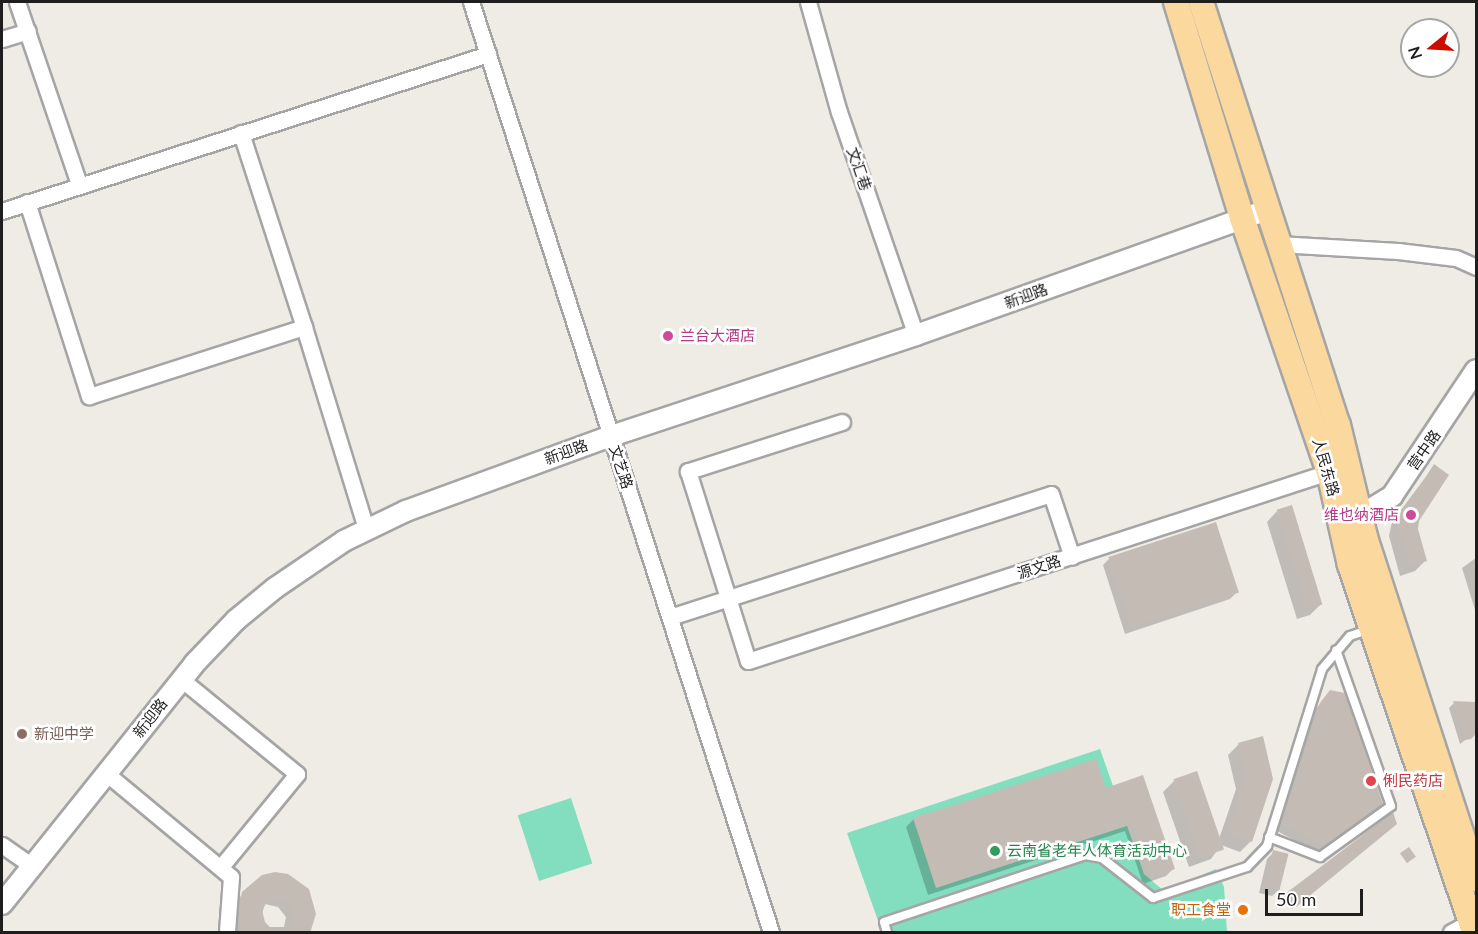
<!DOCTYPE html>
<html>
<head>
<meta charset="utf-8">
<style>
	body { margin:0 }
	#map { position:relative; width:1478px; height:934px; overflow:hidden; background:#efece5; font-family:Lato,"Noto Sans SC",sans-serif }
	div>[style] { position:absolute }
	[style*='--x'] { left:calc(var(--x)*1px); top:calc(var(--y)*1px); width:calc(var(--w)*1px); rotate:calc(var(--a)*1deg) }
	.pitch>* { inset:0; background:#83dec0; transform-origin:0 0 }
	.shadow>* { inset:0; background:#0003 }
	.building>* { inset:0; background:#c4bcb4; transform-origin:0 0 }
	.roads { filter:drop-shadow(2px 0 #a5a5a5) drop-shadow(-2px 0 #a5a5a5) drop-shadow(0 2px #a5a5a5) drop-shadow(0 -2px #a5a5a5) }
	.service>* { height:8px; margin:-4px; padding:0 4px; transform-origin:4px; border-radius:4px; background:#fff }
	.minor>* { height:15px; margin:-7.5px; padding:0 7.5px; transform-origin:7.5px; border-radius:7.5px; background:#fff }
	.tertiary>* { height:20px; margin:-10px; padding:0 10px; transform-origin:10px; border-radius:10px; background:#fff }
	.primary>* { height:24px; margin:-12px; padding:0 12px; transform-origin:12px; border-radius:12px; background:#fbd89e }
	.dots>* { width:16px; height:16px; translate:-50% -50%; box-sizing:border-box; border:3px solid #fff; border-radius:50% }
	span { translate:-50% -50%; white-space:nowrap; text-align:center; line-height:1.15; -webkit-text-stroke:5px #fff; paint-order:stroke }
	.street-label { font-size:15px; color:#1e1e1e }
	.hotel-label { font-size:15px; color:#b23c85 }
	.left { translate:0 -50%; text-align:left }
	.right { translate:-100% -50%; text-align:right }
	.education-label { font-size:15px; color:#785e54 }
	.health-label { font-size:15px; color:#be3a42 }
	.leisure-label { font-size:15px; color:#27864d }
	.food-label { font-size:15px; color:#c56008 }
	.frame { position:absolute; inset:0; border:3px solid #1e1e1e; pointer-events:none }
	.north { position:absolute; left:1400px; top:18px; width:60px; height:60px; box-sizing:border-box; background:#fff; border:2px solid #a5a5a5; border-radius:50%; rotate:252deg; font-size:16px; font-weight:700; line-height:24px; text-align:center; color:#1e1e1e }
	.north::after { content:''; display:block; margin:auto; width:21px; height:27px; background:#cc0d01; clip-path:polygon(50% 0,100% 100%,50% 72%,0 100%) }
	.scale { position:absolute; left:1265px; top:889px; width:98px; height:27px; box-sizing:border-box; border:3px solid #1e1e1e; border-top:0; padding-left:8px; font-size:18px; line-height:21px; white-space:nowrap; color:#1e1e1e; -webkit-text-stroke:4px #fff; paint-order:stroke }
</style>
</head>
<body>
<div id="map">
	<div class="pitch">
		<div style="clip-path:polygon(1100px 749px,1144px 874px,1164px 891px,1216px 869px,1224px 887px,1227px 932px,882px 932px,847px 833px)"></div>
		<div style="left:571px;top:798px;width:69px;height:56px;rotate:72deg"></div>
	</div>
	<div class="shadow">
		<div style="clip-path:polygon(1434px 466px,1416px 529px,1426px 560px,1415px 571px,1400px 576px,1389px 536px,1392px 522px)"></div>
		<div style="clip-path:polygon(1277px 511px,1321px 604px,1310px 615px,1297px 619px,1267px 522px)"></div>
		<div style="clip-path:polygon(1110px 558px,1237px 592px,1230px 599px,1125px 634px,1103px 565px)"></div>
		<div style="clip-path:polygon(1476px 558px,1476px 613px,1462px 568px)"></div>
		<div style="clip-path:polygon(1330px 692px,1381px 804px,1317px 852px,1277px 831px,1313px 712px)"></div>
		<div style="clip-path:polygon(1476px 702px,1476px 732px,1460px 744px,1449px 708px,1454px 703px)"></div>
		<div style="clip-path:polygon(1262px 738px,1251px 841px,1240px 852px,1221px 845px,1211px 859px,1189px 867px,1163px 792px,1174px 781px,1219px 839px,1236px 789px,1228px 755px,1239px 744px)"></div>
		<div style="clip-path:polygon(1105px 790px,1174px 868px,1166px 876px,1143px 884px,1125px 831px,928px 895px,906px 827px,914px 819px)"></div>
		<div style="clip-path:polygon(1392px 827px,1292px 909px,1283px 898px,1286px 895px)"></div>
		<div style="clip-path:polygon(1274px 852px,1280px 889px,1272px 896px,1259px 893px,1267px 859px)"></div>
		<div style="clip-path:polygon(evenodd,287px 875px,307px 932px,234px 932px,233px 908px,244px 891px,262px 877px,287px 875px,265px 904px,278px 907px,286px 917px,284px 927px,268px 927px,261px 917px,265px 904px)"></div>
	</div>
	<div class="building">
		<div style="clip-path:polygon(1434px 464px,1449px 475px,1419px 521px,1418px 529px,1427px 561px,1411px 566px,1399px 530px,1400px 517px)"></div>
		<div style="left:1292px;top:505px;width:104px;height:16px;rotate:73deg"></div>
		<div style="left:1216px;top:522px;width:74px;height:113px;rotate:72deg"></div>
		<div style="clip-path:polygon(1330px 690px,1345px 693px,1383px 804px,1326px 846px,1283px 824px,1320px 703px)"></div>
		<div style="clip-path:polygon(1453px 701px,1476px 702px,1476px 734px,1471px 739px,1465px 740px)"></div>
		<div style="clip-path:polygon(1263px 736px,1273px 779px,1252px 842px,1227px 833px,1246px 777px,1238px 743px)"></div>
		<div style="clip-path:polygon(1096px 759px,1106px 788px,1143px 775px,1175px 869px,1151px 877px,1133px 824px,936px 888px,913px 818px)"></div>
		<div style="left:1197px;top:771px;width:83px;height:25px;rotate:71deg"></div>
		<div style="clip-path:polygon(1393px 812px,1397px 824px,1296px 907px,1285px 894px)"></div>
		<div style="left:1409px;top:847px;width:12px;height:11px;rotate:55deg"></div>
		<div style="left:1273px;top:850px;width:16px;height:37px;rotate:14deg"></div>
		<div style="clip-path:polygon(275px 872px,288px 874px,309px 889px,316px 914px,310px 933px,280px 933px,292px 915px,290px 904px,280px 898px,268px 900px,262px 910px,265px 922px,276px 933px,242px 933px,238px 920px,242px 892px,262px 875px)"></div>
	</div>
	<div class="roads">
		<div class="service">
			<div style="--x:1269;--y:837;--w:55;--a:21.4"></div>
			<div style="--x:1320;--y:857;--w:87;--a:-35.7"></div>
			<div style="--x:1391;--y:806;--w:165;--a:-109.4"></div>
			<div style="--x:887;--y:932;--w:10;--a:-107"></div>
			<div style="--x:884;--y:922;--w:212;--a:-18.4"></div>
			<div style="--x:1085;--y:855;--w:17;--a:10"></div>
			<div style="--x:1102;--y:858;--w:65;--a:38.1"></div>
			<div style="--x:1153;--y:898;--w:99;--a:-18.3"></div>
			<div style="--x:1247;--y:867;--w:29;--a:-46"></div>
			<div style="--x:1267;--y:846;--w:185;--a:-72.7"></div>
			<div style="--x:1322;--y:669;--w:43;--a:-49.7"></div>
			<div style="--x:1350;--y:636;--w:21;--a:-19"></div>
		</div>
		<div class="minor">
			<div style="--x:17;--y:2;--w:192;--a:71.2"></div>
			<div style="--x:471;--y:2;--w:977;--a:72.12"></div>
			<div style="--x:808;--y:2;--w:114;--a:74.3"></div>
			<div style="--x:839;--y:112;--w:236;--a:71"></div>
			<div style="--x:2;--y:39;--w:27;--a:-17"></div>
			<div style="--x:27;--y:202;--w:204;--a:72.3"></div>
			<div style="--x:89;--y:396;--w:226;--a:-17.8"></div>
			<div style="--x:304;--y:327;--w:204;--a:-108"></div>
			<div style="--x:2;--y:211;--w:511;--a:-17.9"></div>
			<div style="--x:1278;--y:244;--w:120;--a:3.3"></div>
			<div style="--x:1398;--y:251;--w:58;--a:6.9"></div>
			<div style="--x:1456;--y:258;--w:22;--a:24"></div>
			<div style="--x:304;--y:327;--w:211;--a:72.9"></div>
			<div style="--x:842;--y:422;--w:162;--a:162.3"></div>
			<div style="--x:688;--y:471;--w:199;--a:72.5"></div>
			<div style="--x:748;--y:661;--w:611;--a:-18.02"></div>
			<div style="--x:670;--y:617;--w:400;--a:-17.9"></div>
			<div style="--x:1051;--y:494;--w:66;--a:71.6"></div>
			<div style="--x:181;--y:679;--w:150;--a:39.3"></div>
			<div style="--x:297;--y:774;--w:120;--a:129.3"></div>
			<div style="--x:107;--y:774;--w:161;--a:39.7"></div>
			<div style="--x:231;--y:877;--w:55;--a:94.2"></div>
			<div style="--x:2;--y:845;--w:37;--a:35"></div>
			<div style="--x:1451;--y:932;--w:21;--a:-28"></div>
		</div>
		<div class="tertiary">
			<div style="--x:1359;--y:516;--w:39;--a:-31"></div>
			<div style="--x:1392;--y:496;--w:151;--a:-56.3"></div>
			<div style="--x:2;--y:904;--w:307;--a:-51.3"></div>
			<div style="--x:194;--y:664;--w:61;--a:-46.3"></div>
			<div style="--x:236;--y:620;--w:50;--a:-39.4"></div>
			<div style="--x:275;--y:588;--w:83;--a:-34.3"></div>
			<div style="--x:344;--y:541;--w:69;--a:-25.8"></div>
			<div style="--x:406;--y:511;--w:218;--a:-20.1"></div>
			<div style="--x:611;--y:436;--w:321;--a:-18.3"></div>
			<div style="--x:916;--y:335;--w:373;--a:-19.6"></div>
		</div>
		<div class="primary">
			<div style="--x:1176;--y:2;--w:226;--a:73"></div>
			<div style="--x:1242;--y:218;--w:268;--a:71.1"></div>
			<div style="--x:1329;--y:472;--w:95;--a:77.3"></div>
			<div style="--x:1350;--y:565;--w:387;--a:71.3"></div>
			<div style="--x:1201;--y:2;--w:445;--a:72.1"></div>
			<div style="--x:1338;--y:425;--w:115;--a:76.4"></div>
			<div style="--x:1365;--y:537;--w:360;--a:72"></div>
		</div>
	</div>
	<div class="dots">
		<div style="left:668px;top:336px;background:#d1479c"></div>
		<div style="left:1411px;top:515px;background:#d1479c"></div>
		<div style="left:22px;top:734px;background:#8d6e63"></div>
		<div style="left:1371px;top:781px;background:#e0444e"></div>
		<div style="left:995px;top:851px;background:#2e9e5b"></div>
		<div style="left:1243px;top:910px;background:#e8710a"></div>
	</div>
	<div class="street-label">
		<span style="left:859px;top:169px;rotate:71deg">文汇巷</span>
		<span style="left:1026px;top:296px;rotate:-20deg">新迎路</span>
		<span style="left:1424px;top:450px;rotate:-55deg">营中路</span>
		<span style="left:566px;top:452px;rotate:-20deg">新迎路</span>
		<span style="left:621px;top:467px;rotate:72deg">文艺路</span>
		<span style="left:1326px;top:467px;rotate:74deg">人民东路</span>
		<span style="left:1039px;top:567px;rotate:-18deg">源文路</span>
		<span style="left:150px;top:718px;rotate:-52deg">新迎路</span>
	</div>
	<div class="hotel-label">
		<span class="left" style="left:680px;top:336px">兰台大酒店</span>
		<span class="right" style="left:1399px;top:515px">维也纳酒店</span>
	</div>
	<div class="education-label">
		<span class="left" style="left:34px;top:734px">新迎中学</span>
	</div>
	<div class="health-label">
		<span class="left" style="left:1383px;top:781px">俐民药店</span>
	</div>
	<div class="leisure-label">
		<span class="left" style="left:1007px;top:851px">云南省老年人体育活动中心</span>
	</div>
	<div class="food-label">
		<span class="right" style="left:1231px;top:910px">职工食堂</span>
	</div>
	<div class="frame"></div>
	<div class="north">N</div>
	<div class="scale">50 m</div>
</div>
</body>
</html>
